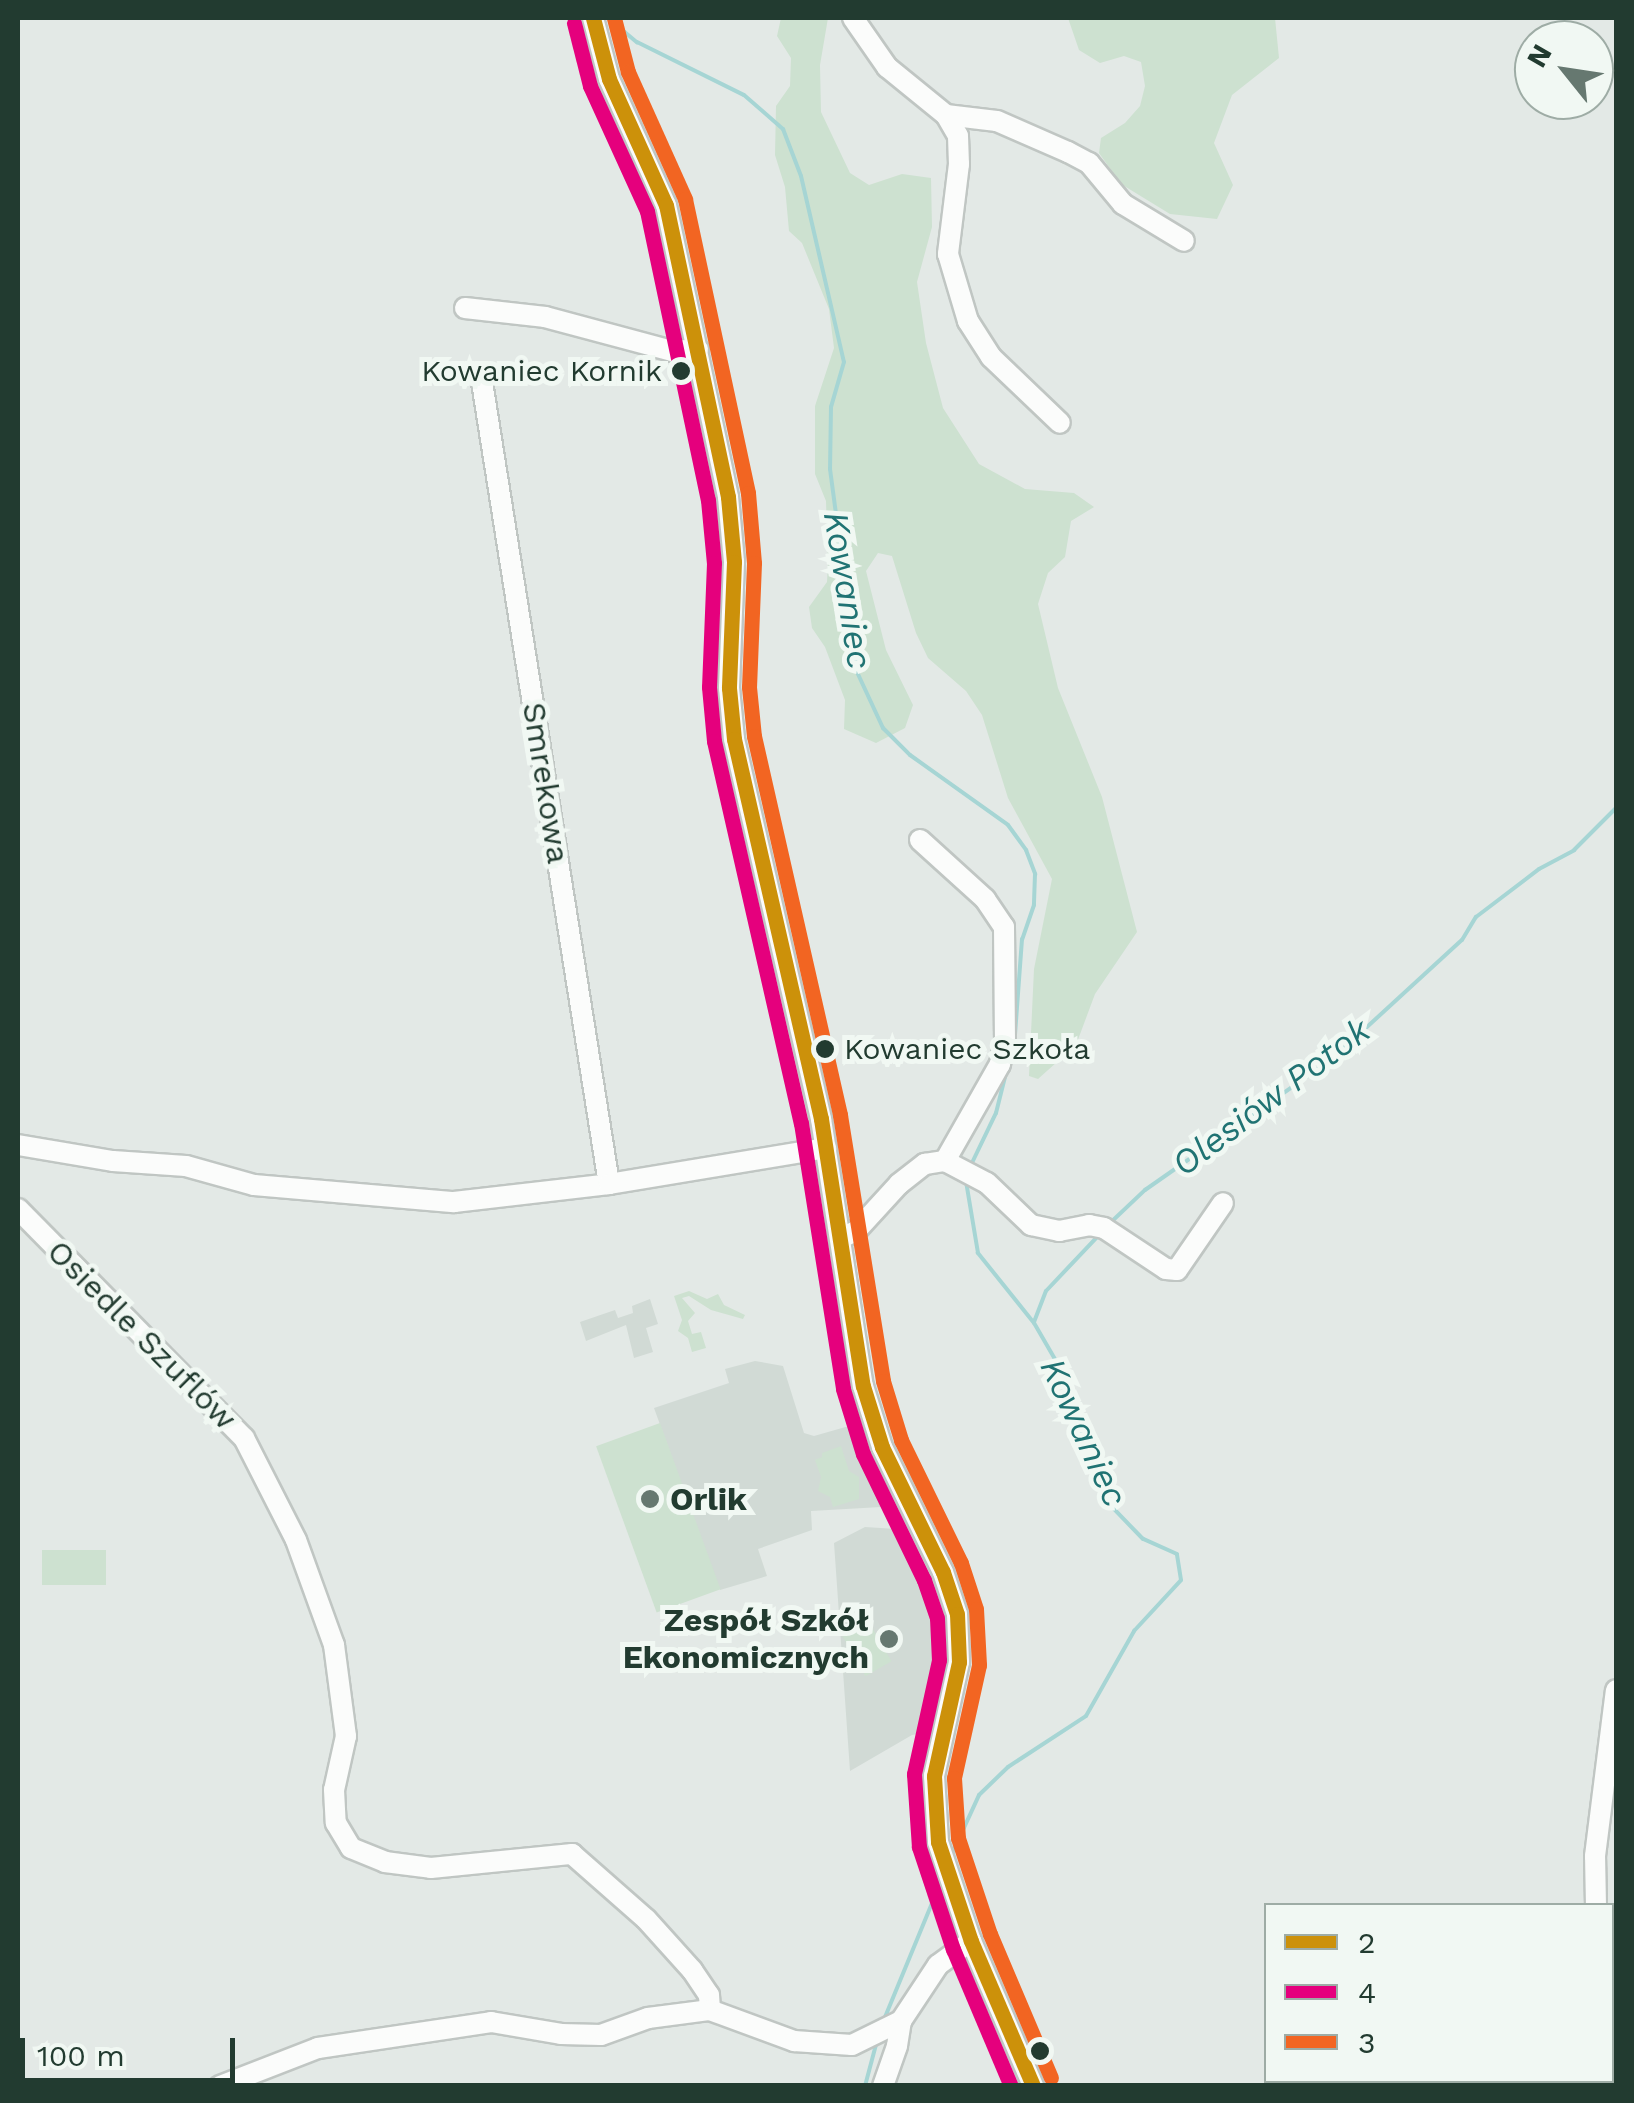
<!DOCTYPE html>
<html>
<head>
<meta charset="utf-8">
<style>
	body { margin:0 }
	#map { position:relative; width:1634px; height:2103px; overflow:hidden; background:#e3e9e6; font-family:"Work Sans",sans-serif }
	div>[style] { position:absolute }
	[style*='--x'] { left:calc(var(--x)*1px); top:calc(var(--y)*1px); width:calc(var(--w)*1px); rotate:calc(var(--a)*1deg) }
	.built>* { inset:0; background:#d1dad5 }
	.green>* { inset:0; background:#cde1d0; transform-origin:0 0 }
	.stream>* { height:4px; margin:-2px; padding:0 2px; transform-origin:2px; border-radius:2px; background:#a6d5d4 }
	.roads { filter:drop-shadow(2px 0 #c0c6c3) drop-shadow(-2px 0 #c0c6c3) drop-shadow(0 2px #c0c6c3) drop-shadow(0 -2px #c0c6c3) }
	.minor>* { height:20px; margin:-10px; padding:0 10px; transform-origin:10px; border-radius:10px; background:#fbfcfb }
	.bus-1>* { height:15px; margin:-7.5px; padding:0 7.5px; transform-origin:7.5px; border-radius:7.5px; background:#cc910a }
	.bus-2>* { height:15px; margin:-7.5px; padding:0 7.5px; transform-origin:7.5px; border-radius:7.5px; background:#e5007d }
	.bus-3>* { height:15px; margin:-7.5px; padding:0 7.5px; transform-origin:7.5px; border-radius:7.5px; background:#f26522 }
	.dots>* { width:28px; height:28px; translate:-50% -50%; box-sizing:border-box; border:5px solid #f1f8f3; border-radius:50% }
	span { translate:-50% -50%; white-space:nowrap; text-align:center; line-height:1.15; -webkit-text-stroke:10px #f1f8f3; paint-order:stroke }
	.bus-label { font-size:30px; color:#223b30 }
	.right { translate:-100% -50%; text-align:right }
	.left { translate:0 -50%; text-align:left }
	.street-label { font-size:32px; color:#223b30 }
	.poi-label { font-size:32px; color:#223b30; font-weight:700 }
	.water-label { font-size:35px; color:#207373; font-style:italic }
	.frame { position:absolute; inset:0; border:20px solid #223b30; pointer-events:none }
	.legend { position:absolute; left:1264px; top:1903px; width:350px; height:180px; box-sizing:border-box; background:#f1f8f3; border:2px solid #9eaca5; margin:0; padding:12px 18px; list-style:none; font-size:30px; color:#223b30 }
	.legend li { display:flex; align-items:center; gap:20px; height:50px }
	.legend b { width:50px; border:2px solid #9eaca5 }
	.north { position:absolute; left:1514px; top:20px; width:100px; height:100px; box-sizing:border-box; background:#f1f8f3; border:2px solid #9eaca5; border-radius:50%; rotate:300deg; font-size:28px; font-weight:700; line-height:40px; text-align:center; color:#223b30 }
	.north::after { content:''; display:block; margin:auto; width:35px; height:45px; background:#667870; clip-path:polygon(50% 0,100% 100%,50% 72%,0 100%) }
	.scale { position:absolute; left:20px; top:2038px; width:215px; height:45px; box-sizing:border-box; border:5px solid #223b30; border-top:0; padding-left:12px; font-size:30px; line-height:35px; white-space:nowrap; color:#223b30; -webkit-text-stroke:8px #f1f8f3; paint-order:stroke }
</style>
</head>
<body>
<div id="map">
	<div class="built">
		<div style="clip-path:polygon(650px 1299px,658px 1324px,646px 1328px,653px 1352px,634px 1358px,626px 1325px,586px 1341px,580px 1322px,615px 1310px,618px 1318px,633px 1313px,632px 1306px)"></div>
		<div style="clip-path:polygon(755px 1361px,783px 1366px,804px 1433px,814px 1436px,849px 1426px,884px 1501px,881px 1507px,811px 1511px,812px 1530px,758px 1549px,767px 1576px,720px 1590px,654px 1408px,729px 1383px,725px 1369px)"></div>
		<div style="clip-path:polygon(865px 1527px,896px 1529px,915px 1567px,920px 1565px,934px 1589px,940px 1650px,923px 1733px,912px 1735px,850px 1771px,834px 1543px)"></div>
	</div>
	<div class="green">
		<div style="clip-path:polygon(781px 18px,828px 18px,820px 65px,821px 112px,850px 173px,869px 185px,902px 174px,931px 178px,932px 227px,917px 282px,926px 343px,943px 408px,979px 464px,1025px 489px,1074px 493px,1094px 507px,1071px 521px,1065px 557px,1048px 573px,1038px 604px,1058px 688px,1102px 797px,1137px 932px,1095px 994px,1076px 1045px,1038px 1079px,1029px 1076px,1034px 969px,1052px 879px,1008px 798px,982px 715px,966px 691px,928px 658px,916px 633px,892px 556px,878px 553px,866px 571px,886px 650px,913px 705px,905px 728px,876px 743px,844px 729px,845px 700px,825px 647px,812px 628px,809px 607px,827px 582px,828px 563px,826px 501px,815px 474px,815px 406px,834px 348px,829px 309px,802px 243px,789px 231px,785px 187px,775px 155px,776px 106px,790px 86px,791px 58px,777px 36px)"></div>
		<div style="clip-path:polygon(1068px 18px,1275px 18px,1279px 58px,1232px 95px,1214px 143px,1233px 185px,1217px 219px,1170px 214px,1121px 184px,1099px 153px,1101px 138px,1125px 123px,1140px 106px,1145px 86px,1141px 62px,1124px 56px,1100px 63px,1079px 50px)"></div>
		<div style="clip-path:polygon(689px 1291px,707px 1299px,718px 1294px,724px 1305px,745px 1315px,743px 1319px,711px 1310px,689px 1296px,682px 1298px,695px 1313px,688px 1321px,692px 1334px,701px 1332px,706px 1348px,692px 1352px,688px 1338px,678px 1331px,682px 1320px,674px 1296px)"></div>
		<div style="left:660px;top:1423px;width:177px;height:68px;rotate:70deg"></div>
		<div style="clip-path:polygon(841px 1446px,849px 1471px,859px 1477px,859px 1499px,833px 1507px,830px 1497px,818px 1491px,821px 1477px,815px 1460px,822px 1457px,822px 1453px)"></div>
		<div style="left:42px;top:1550px;width:64px;height:35px"></div>
		<div style="left:866px;top:1617px;width:51px;height:30px;rotate:60deg"></div>
	</div>
	<div class="stream">
		<div style="--x:608;--y:18;--w:38;--a:40"></div>
		<div style="--x:637;--y:42;--w:119;--a:26.4"></div>
		<div style="--x:744;--y:95;--w:52;--a:41.1"></div>
		<div style="--x:783;--y:129;--w:50;--a:69"></div>
		<div style="--x:801;--y:176;--w:191;--a:77"></div>
		<div style="--x:844;--y:362;--w:47;--a:106.1"></div>
		<div style="--x:831;--y:407;--w:62;--a:90.9"></div>
		<div style="--x:830;--y:469;--w:205;--a:82.4"></div>
		<div style="--x:857;--y:672;--w:62;--a:65.1"></div>
		<div style="--x:883;--y:728;--w:38;--a:45"></div>
		<div style="--x:910;--y:755;--w:120;--a:35.5"></div>
		<div style="--x:1008;--y:825;--w:31;--a:54"></div>
		<div style="--x:1026;--y:850;--w:26;--a:69"></div>
		<div style="--x:1035;--y:874;--w:31;--a:92"></div>
		<div style="--x:1034;--y:905;--w:36;--a:109"></div>
		<div style="--x:1022;--y:939;--w:96;--a:94.2"></div>
		<div style="--x:970;--y:1167;--w:60;--a:-64.3"></div>
		<div style="--x:996;--y:1113;--w:41;--a:-76"></div>
		<div style="--x:1109;--y:1224;--w:50;--a:-43.4"></div>
		<div style="--x:1145;--y:1190;--w:228;--a:-35"></div>
		<div style="--x:1332;--y:1059;--w:176;--a:-42.5"></div>
		<div style="--x:1462;--y:940;--w:27;--a:-59"></div>
		<div style="--x:1476;--y:917;--w:79;--a:-37.3"></div>
		<div style="--x:1539;--y:869;--w:40;--a:-28"></div>
		<div style="--x:1574;--y:850;--w:59;--a:-45"></div>
		<div style="--x:1034;--y:1322;--w:33;--a:-69"></div>
		<div style="--x:1046;--y:1291;--w:77;--a:-46.6"></div>
		<div style="--x:951;--y:1856;--w:67;--a:-65.3"></div>
		<div style="--x:979;--y:1795;--w:40;--a:-44"></div>
		<div style="--x:1008;--y:1767;--w:93;--a:-33.2"></div>
		<div style="--x:1086;--y:1716;--w:98;--a:-60.5"></div>
		<div style="--x:1134;--y:1631;--w:69;--a:-47.3"></div>
		<div style="--x:1181;--y:1580;--w:26;--a:-99"></div>
		<div style="--x:1177;--y:1554;--w:37;--a:-156"></div>
		<div style="--x:1143;--y:1539;--w:46;--a:-134.1"></div>
		<div style="--x:1111;--y:1506;--w:46;--a:-116"></div>
		<div style="--x:1091;--y:1465;--w:96;--a:-106.9"></div>
		<div style="--x:1063;--y:1373;--w:58;--a:-120.1"></div>
		<div style="--x:1034;--y:1323;--w:90;--a:-128.7"></div>
		<div style="--x:978;--y:1253;--w:73;--a:-99.5"></div>
		<div style="--x:883;--y:2022;--w:155;--a:-67.6"></div>
		<div style="--x:865;--y:2086;--w:47;--a:-75.1"></div>
	</div>
	<div class="roads">
		<div class="minor">
			<div style="--x:593;--y:18;--w:63;--a:75.3"></div>
			<div style="--x:609;--y:79;--w:138;--a:65.7"></div>
			<div style="--x:666;--y:205;--w:299;--a:78"></div>
			<div style="--x:728;--y:497;--w:65;--a:84.7"></div>
			<div style="--x:734;--y:562;--w:126;--a:92.3"></div>
			<div style="--x:729;--y:688;--w:51;--a:84.4"></div>
			<div style="--x:734;--y:739;--w:390;--a:77.1"></div>
			<div style="--x:821;--y:1119;--w:270;--a:81.1"></div>
			<div style="--x:863;--y:1386;--w:64;--a:72.7"></div>
			<div style="--x:882;--y:1447;--w:139;--a:64"></div>
			<div style="--x:943;--y:1572;--w:44;--a:71.6"></div>
			<div style="--x:957;--y:1614;--w:48;--a:87.6"></div>
			<div style="--x:959;--y:1662;--w:117;--a:102.4"></div>
			<div style="--x:934;--y:1776;--w:66;--a:86.5"></div>
			<div style="--x:938;--y:1842;--w:104;--a:71.6"></div>
			<div style="--x:971;--y:1941;--w:158;--a:66.8"></div>
			<div style="--x:853;--y:18;--w:60;--a:55.2"></div>
			<div style="--x:887;--y:67;--w:76;--a:39.1"></div>
			<div style="--x:946;--y:115;--w:51;--a:6.7"></div>
			<div style="--x:997;--y:121;--w:77;--a:23.6"></div>
			<div style="--x:1068;--y:152;--w:24;--a:28"></div>
			<div style="--x:1089;--y:163;--w:53;--a:50.3"></div>
			<div style="--x:1123;--y:204;--w:71;--a:31.2"></div>
			<div style="--x:946;--y:115;--w:24;--a:60"></div>
			<div style="--x:958;--y:136;--w:28;--a:88"></div>
			<div style="--x:959;--y:164;--w:91;--a:97"></div>
			<div style="--x:948;--y:254;--w:70;--a:73.4"></div>
			<div style="--x:968;--y:321;--w:43;--a:57.4"></div>
			<div style="--x:991;--y:357;--w:95;--a:43.7"></div>
			<div style="--x:465;--y:308;--w:81;--a:6.4"></div>
			<div style="--x:545;--y:317;--w:131;--a:15"></div>
			<div style="--x:672;--y:351;--w:26;--a:-4"></div>
			<div style="--x:482;--y:382;--w:812;--a:81"></div>
			<div style="--x:920;--y:840;--w:88;--a:42.2"></div>
			<div style="--x:985;--y:899;--w:34;--a:56"></div>
			<div style="--x:1004;--y:927;--w:115;--a:89.5"></div>
			<div style="--x:1005;--y:1042;--w:23;--a:103"></div>
			<div style="--x:1000;--y:1064;--w:112;--a:119.6"></div>
			<div style="--x:18;--y:1145;--w:96;--a:9.6"></div>
			<div style="--x:113;--y:1161;--w:73;--a:3.9"></div>
			<div style="--x:186;--y:1166;--w:71;--a:15.6"></div>
			<div style="--x:254;--y:1185;--w:201;--a:4.9"></div>
			<div style="--x:454;--y:1202;--w:156;--a:-6.6"></div>
			<div style="--x:609;--y:1184;--w:220;--a:-9.4"></div>
			<div style="--x:18;--y:1209;--w:322;--a:45.4"></div>
			<div style="--x:244;--y:1438;--w:114;--a:63"></div>
			<div style="--x:296;--y:1540;--w:112;--a:70.1"></div>
			<div style="--x:334;--y:1645;--w:92;--a:82.5"></div>
			<div style="--x:346;--y:1736;--w:55;--a:102.5"></div>
			<div style="--x:334;--y:1790;--w:33;--a:87"></div>
			<div style="--x:336;--y:1823;--w:29;--a:59"></div>
			<div style="--x:351;--y:1848;--w:37;--a:22"></div>
			<div style="--x:385;--y:1862;--w:46;--a:7.4"></div>
			<div style="--x:431;--y:1868;--w:142;--a:-5.7"></div>
			<div style="--x:572;--y:1854;--w:98;--a:41.3"></div>
			<div style="--x:646;--y:1919;--w:69;--a:48"></div>
			<div style="--x:692;--y:1970;--w:30;--a:56"></div>
			<div style="--x:709;--y:1995;--w:15;--a:86"></div>
			<div style="--x:841;--y:1238;--w:17;--a:-25"></div>
			<div style="--x:856;--y:1231;--w:64;--a:-47.5"></div>
			<div style="--x:899;--y:1184;--w:33;--a:-38"></div>
			<div style="--x:925;--y:1164;--w:20;--a:-9"></div>
			<div style="--x:945;--y:1161;--w:47;--a:27.6"></div>
			<div style="--x:987;--y:1183;--w:61;--a:43.7"></div>
			<div style="--x:1031;--y:1225;--w:29;--a:12"></div>
			<div style="--x:1059;--y:1231;--w:31;--a:-11"></div>
			<div style="--x:1089;--y:1225;--w:15;--a:11"></div>
			<div style="--x:1104;--y:1228;--w:74;--a:33.5"></div>
			<div style="--x:1166;--y:1269;--w:11;--a:5"></div>
			<div style="--x:1177;--y:1270;--w:81;--a:-55.5"></div>
			<div style="--x:1596;--y:1906;--w:50;--a:-91.1"></div>
			<div style="--x:1595;--y:1856;--w:167;--a:-82.8"></div>
			<div style="--x:1612;--y:1947;--w:10;--a:66"></div>
			<div style="--x:220;--y:2086;--w:105;--a:-21.2"></div>
			<div style="--x:318;--y:2048;--w:175;--a:-8.5"></div>
			<div style="--x:491;--y:2022;--w:71;--a:9.7"></div>
			<div style="--x:561;--y:2034;--w:40;--a:1.4"></div>
			<div style="--x:601;--y:2035;--w:50;--a:-19.9"></div>
			<div style="--x:648;--y:2018;--w:63;--a:-7.4"></div>
			<div style="--x:710;--y:2010;--w:90;--a:20.3"></div>
			<div style="--x:794;--y:2041;--w:58;--a:3.9"></div>
			<div style="--x:852;--y:2045;--w:55;--a:-26.1"></div>
			<div style="--x:901;--y:2021;--w:67;--a:-56.5"></div>
			<div style="--x:938;--y:1965;--w:41;--a:-36"></div>
			<div style="--x:883;--y:2086;--w:42;--a:-70.7"></div>
			<div style="--x:897;--y:2046;--w:25;--a:-81"></div>
		</div>
	</div>
	<div class="bus-1">
		<div style="--x:593;--y:18;--w:63;--a:75.3"></div>
		<div style="--x:609;--y:79;--w:138;--a:65.7"></div>
		<div style="--x:666;--y:205;--w:299;--a:78"></div>
		<div style="--x:728;--y:497;--w:65;--a:84.7"></div>
		<div style="--x:734;--y:562;--w:126;--a:92.3"></div>
		<div style="--x:729;--y:688;--w:51;--a:84.4"></div>
		<div style="--x:734;--y:739;--w:390;--a:77.1"></div>
		<div style="--x:821;--y:1119;--w:270;--a:81.1"></div>
		<div style="--x:863;--y:1386;--w:64;--a:72.7"></div>
		<div style="--x:882;--y:1447;--w:139;--a:64"></div>
		<div style="--x:943;--y:1572;--w:44;--a:71.6"></div>
		<div style="--x:957;--y:1614;--w:48;--a:87.6"></div>
		<div style="--x:959;--y:1662;--w:117;--a:102.4"></div>
		<div style="--x:934;--y:1776;--w:66;--a:86.5"></div>
		<div style="--x:938;--y:1842;--w:104;--a:71.6"></div>
		<div style="--x:971;--y:1941;--w:158;--a:66.8"></div>
	</div>
	<div class="bus-2">
		<div style="--x:574;--y:23;--w:65;--a:75.7"></div>
		<div style="--x:590;--y:86;--w:137;--a:65.5"></div>
		<div style="--x:647;--y:211;--w:295;--a:78.1"></div>
		<div style="--x:708;--y:500;--w:63;--a:84.6"></div>
		<div style="--x:714;--y:563;--w:124;--a:92.3"></div>
		<div style="--x:709;--y:687;--w:54;--a:84.7"></div>
		<div style="--x:714;--y:741;--w:392;--a:77.2"></div>
		<div style="--x:801;--y:1123;--w:269;--a:81"></div>
		<div style="--x:843;--y:1389;--w:68;--a:72.9"></div>
		<div style="--x:863;--y:1454;--w:140;--a:64.2"></div>
		<div style="--x:924;--y:1580;--w:40;--a:71.1"></div>
		<div style="--x:937;--y:1618;--w:42;--a:87.3"></div>
		<div style="--x:939;--y:1660;--w:117;--a:102.4"></div>
		<div style="--x:914;--y:1774;--w:73;--a:86.1"></div>
		<div style="--x:919;--y:1847;--w:108;--a:71.6"></div>
		<div style="--x:953;--y:1949;--w:149;--a:67.1"></div>
	</div>
	<div class="bus-3">
		<div style="--x:614;--y:18;--w:56;--a:75.5"></div>
		<div style="--x:628;--y:72;--w:139;--a:65.8"></div>
		<div style="--x:685;--y:199;--w:301;--a:77.9"></div>
		<div style="--x:748;--y:493;--w:70;--a:85.1"></div>
		<div style="--x:754;--y:563;--w:124;--a:92.3"></div>
		<div style="--x:749;--y:687;--w:49;--a:84.2"></div>
		<div style="--x:754;--y:736;--w:389;--a:77.2"></div>
		<div style="--x:840;--y:1115;--w:269;--a:80.8"></div>
		<div style="--x:883;--y:1381;--w:62;--a:73"></div>
		<div style="--x:901;--y:1440;--w:137;--a:64"></div>
		<div style="--x:961;--y:1563;--w:48;--a:71.9"></div>
		<div style="--x:976;--y:1609;--w:56;--a:86.9"></div>
		<div style="--x:979;--y:1665;--w:116;--a:102.5"></div>
		<div style="--x:954;--y:1778;--w:60;--a:86.2"></div>
		<div style="--x:958;--y:1838;--w:101;--a:71.6"></div>
		<div style="--x:990;--y:1934;--w:156;--a:67"></div>
	</div>
	<div class="dots">
		<div style="left:681px;top:371px;background:#223b30"></div>
		<div style="left:825px;top:1049px;background:#223b30"></div>
		<div style="left:650px;top:1499px;background:#667870"></div>
		<div style="left:889px;top:1639px;background:#667870"></div>
		<div style="left:1040px;top:2051px;background:#223b30"></div>
	</div>
	<div class="bus-label">
		<span class="right" style="left:662px;top:371px">Kowaniec Kornik</span>
		<span class="left" style="left:844px;top:1049px">Kowaniec Szkoła</span>
	</div>
	<div class="street-label">
		<span style="left:546px;top:783px;rotate:81deg">Smrekowa</span>
		<span style="left:142px;top:1335px;rotate:45deg">Osiedle Szuflów</span>
	</div>
	<div class="poi-label">
		<span class="left" style="left:670px;top:1499px">Orlik</span>
		<span class="right" style="left:869px;top:1639px">Zespół Szkół<br>Ekonomicznych</span>
	</div>
	<div class="water-label">
		<span style="left:848px;top:590px;rotate:81deg">Kowaniec</span>
		<span style="left:1271px;top:1097px;rotate:-37deg">Olesiów Potok</span>
		<span style="left:1084px;top:1432px;rotate:65deg">Kowaniec</span>
	</div>
	<div class="frame"></div>
	<ul class="legend">
	<li><b style="height:12px;background:#cc910a"></b>2</li>
	<li><b style="height:12px;background:#e5007d"></b>4</li>
	<li><b style="height:12px;background:#f26522"></b>3</li>
	</ul>
	<div class="north">N</div>
	<div class="scale">100 m</div>
</div>
</body>
</html>
